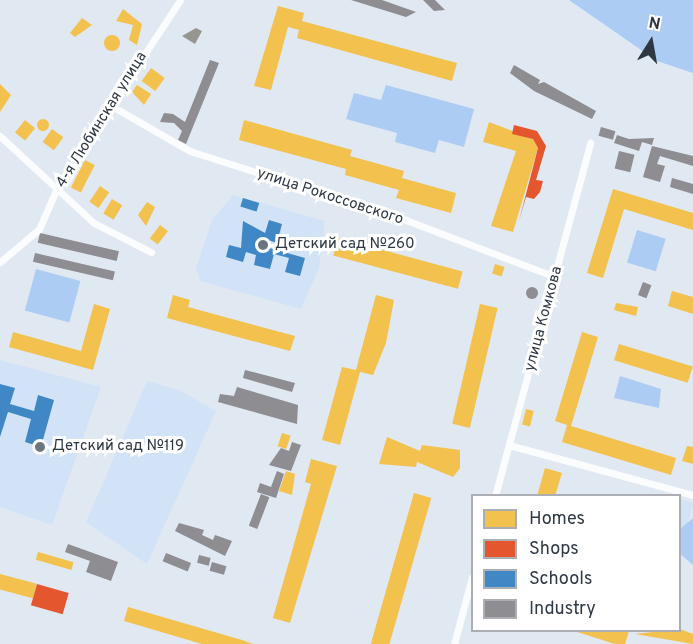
<!DOCTYPE html>
<html>
<head>
<meta charset="utf-8">
<style>
	body { margin:0 }
	#map { position:relative; width:693px; height:644px; overflow:hidden; background:#e0e8f2; font-family:Overpass,sans-serif }
	div>[style] { position:absolute }
	[style*='--x'] { left:calc(var(--x)*1px); top:calc(var(--y)*1px); width:calc(var(--w)*1px); rotate:calc(var(--a)*1deg) }
	.built>* { inset:0; background:#d2e3f8; transform-origin:0 0 }
	.green>* { inset:0; background:#adccf4; transform-origin:0 0 }
	.homes>* { inset:0; background:#f2c14e; transform-origin:0 0 }
	.round { border-radius:50% }
	.shops>* { inset:0; background:#e4572e; transform-origin:0 0 }
	.schools>* { inset:0; background:#3f88c5; transform-origin:0 0 }
	.industry>* { inset:0; background:#8d8d92; transform-origin:0 0 }
	.building>* { inset:0; background:#969690 }
	.street>* { height:7px; margin:-3.5px; padding:0 3.5px; transform-origin:3.5px; border-radius:3.5px; background:#fafcfd }
	.dots>* { width:16px; height:16px; translate:-50% -50%; box-sizing:border-box; border:3px solid #fff; border-radius:50% }
	span { translate:-50% -50%; white-space:nowrap; text-align:center; line-height:1.15; -webkit-text-stroke:6px #fff; paint-order:stroke }
	.street-label { font-size:15px; color:#2e3844 }
	.poi-label { font-size:15px; color:#2e3844 }
	.left { translate:0 -50%; text-align:left }
	.legend { position:absolute; left:471px; top:494px; width:210px; height:138px; box-sizing:border-box; background:#fff; border:2px solid #abafb4; margin:0; padding:8px 10px; list-style:none; font-size:18px; color:#2e3844 }
	.legend li { display:flex; align-items:center; gap:12px; height:30px }
	.legend b { width:30px; border:2px solid #abafb4 }
	.north { position:absolute; left:621px; top:12px; width:60px; height:60px; -webkit-text-stroke:4px #fff; paint-order:stroke; rotate:11deg; font-size:16px; font-weight:700; line-height:24px; text-align:center; color:#2e3844 }
	.north::after { content:''; display:block; margin:auto; width:21px; height:27px; background:#2e3844; clip-path:polygon(50% 0,100% 100%,50% 72%,0 100%) }
</style>
</head>
<body>
<div id="map">
	<div class="built">
		<div style="clip-path:polygon(233px 195px,325px 221px,319px 268px,301px 309px,200px 281px,196px 268px,212px 220px)"></div>
		<div style="clip-path:polygon(0 360px,101px 387px,52px 525px,0 507px)"></div>
		<div style="clip-path:polygon(147px 381px,179px 390px,216px 411px,147px 564px,86px 522px)"></div>
		<div style="left:680px;top:499px;width:14px;height:100px;rotate:17deg"></div>
	</div>
	<div class="green">
		<div style="clip-path:polygon(569px 0,693px 0,693px 73px,657px 61px)"></div>
		<div style="clip-path:polygon(386px 85px,474px 109px,464px 147px,439px 140px,435px 153px,395px 142px,397px 133px,346px 119px,354px 93px,381px 100px)"></div>
		<div style="left:637px;top:230px;width:30px;height:34px;rotate:17deg"></div>
		<div style="left:36px;top:269px;width:46px;height:43px;rotate:15deg"></div>
		<div style="clip-path:polygon(620px 376px,661px 389px,659px 408px,614px 398px)"></div>
		<div style="clip-path:polygon(693px 518px,693px 565px,680px 554px,680px 529px)"></div>
	</div>
	<div class="homes">
		<div style="clip-path:polygon(278px 6px,304px 13px,302px 21px,457px 63px,452px 81px,297px 38px,299px 30px,288px 27px,271px 90px,254px 86px)"></div>
		<div style="clip-path:polygon(123px 9px,142px 24px,137px 45px,129px 40px,133px 25px,116px 21px)"></div>
		<div style="clip-path:polygon(82px 18px,92px 25px,75px 37px,70px 33px)"></div>
		<div class="round" style="left:104px;top:35px;width:16px;height:16px"></div>
		<div style="left:151px;top:68px;width:17px;height:16px;rotate:36deg"></div>
		<div style="clip-path:polygon(0 84px,11px 95px,0 112px)"></div>
		<div style="clip-path:polygon(137px 85px,151px 94px,144px 105px,132px 92px)"></div>
		<div class="round" style="left:37px;top:119px;width:12px;height:12px"></div>
		<div style="left:25px;top:120px;width:13px;height:16px;rotate:39deg"></div>
		<div style="clip-path:polygon(244px 120px,352px 150px,350px 156px,404px 171px,402px 178px,456px 193px,451px 213px,396px 198px,399px 190px,345px 175px,346px 169px,239px 140px)"></div>
		<div style="clip-path:polygon(489px 122px,533px 139px,538px 148px,513px 232px,491px 226px,516px 151px,483px 142px)"></div>
		<div style="left:52px;top:129px;width:14px;height:16px;rotate:36deg"></div>
		<div style="left:85px;top:160px;width:11px;height:31px;rotate:27deg"></div>
		<div style="left:100px;top:186px;width:11px;height:19px;rotate:34deg"></div>
		<div style="clip-path:polygon(613px 189px,693px 213px,693px 230px,624px 209px,603px 278px,587px 273px)"></div>
		<div style="left:112px;top:199px;width:12px;height:17px;rotate:31deg"></div>
		<div style="clip-path:polygon(147px 202px,155px 207px,146px 226px,138px 215px)"></div>
		<div style="left:160px;top:225px;width:10px;height:17px;rotate:37deg"></div>
		<div style="left:338px;top:238px;width:129px;height:18px;rotate:15deg"></div>
		<div style="left:495px;top:264px;width:10px;height:10px;rotate:17deg"></div>
		<div style="clip-path:polygon(672px 291px,693px 297px,693px 314px,668px 306px)"></div>
		<div style="clip-path:polygon(173px 295px,190px 300px,188px 307px,295px 336px,290px 351px,167px 318px)"></div>
		<div style="clip-path:polygon(376px 295px,394px 300px,386px 343px,373px 375px,360px 372px,340px 445px,322px 440px,342px 367px,356px 370px)"></div>
		<div style="clip-path:polygon(616px 303px,638px 307px,636px 316px,614px 310px)"></div>
		<div style="clip-path:polygon(94px 304px,110px 309px,93px 370px,9px 347px,13px 332px,81px 351px)"></div>
		<div style="left:480px;top:304px;width:18px;height:123px;rotate:13deg"></div>
		<div style="clip-path:polygon(582px 332px,598px 337px,571px 426px,676px 458px,671px 475px,562px 442px,567px 425px,555px 421px)"></div>
		<div style="left:619px;top:344px;width:77px;height:17px;rotate:17deg"></div>
		<div style="left:526px;top:409px;width:8px;height:16px;rotate:14deg"></div>
		<div style="left:282px;top:433px;width:9px;height:14px;rotate:18deg"></div>
		<div style="clip-path:polygon(387px 437px,420px 451px,422px 445px,460px 450px,460px 468px,453px 477px,417px 462px,416px 467px,379px 464px)"></div>
		<div style="clip-path:polygon(687px 446px,693px 447px,693px 464px,682px 461px)"></div>
		<div style="clip-path:polygon(311px 459px,337px 466px,290px 623px,273px 618px,311px 484px,305px 482px)"></div>
		<div style="clip-path:polygon(545px 468px,562px 473px,555px 496px,537px 496px)"></div>
		<div style="clip-path:polygon(286px 471px,295px 474px,292px 495px,279px 491px)"></div>
		<div style="left:414px;top:493px;width:18px;height:157px;rotate:16deg"></div>
		<div style="left:38px;top:552px;width:37px;height:8px;rotate:16deg"></div>
		<div style="left:0;top:574px;width:38px;height:15px;rotate:15deg"></div>
		<div style="clip-path:polygon(128px 607px,242px 640px,253px 644px,202px 644px,124px 621px)"></div>
		<div style="clip-path:polygon(680px 629px,693px 634px,693px 644px,635px 634px)"></div>
		<div style="clip-path:polygon(571px 630px,627px 630px,629px 631px,625px 644px,615px 644px)"></div>
	</div>
	<div class="shops">
		<div style="clip-path:polygon(514px 125px,537px 131px,546px 146px,536px 180px,543px 181px,540px 192px,534px 199px,526px 197px,519px 221px,538px 148px,533px 139px,512px 134px)"></div>
		<div style="left:37px;top:584px;width:33px;height:22px;rotate:16deg"></div>
	</div>
	<div class="schools">
		<div style="left:243px;top:198px;width:17px;height:9px;rotate:17deg"></div>
		<div style="clip-path:polygon(269px 220px,282px 224px,277px 243px,268px 240px,266px 247px,305px 258px,300px 276px,285px 272px,289px 258px,274px 254px,270px 269px,254px 265px,256px 255px,246px 252px,243px 262px,226px 257px,229px 245px,241px 248px,243px 221px,265px 233px)"></div>
		<div style="clip-path:polygon(0 384px,15px 388px,10px 404px,34px 411px,38px 395px,54px 400px,41px 447px,25px 442px,31px 419px,8px 412px,0 437px)"></div>
	</div>
	<div class="industry">
		<div style="clip-path:polygon(351px 0,382px 0,416px 12px,406px 17px)"></div>
		<div style="clip-path:polygon(423px 0,435px 0,445px 10px,434px 11px)"></div>
		<div style="clip-path:polygon(210px 60px,219px 63px,186px 144px,178px 140px,182px 131px,174px 123px,160px 122px,164px 113px,173px 114px,185px 122px)"></div>
		<div style="clip-path:polygon(514px 65px,540px 80px,538px 84px,544px 82px,596px 111px,592px 119px,534px 91px,510px 73px)"></div>
		<div style="left:601px;top:127px;width:15px;height:9px;rotate:16deg"></div>
		<div style="clip-path:polygon(617px 135px,629px 139px,654px 138px,652px 145px,642px 142px,639px 151px,614px 143px)"></div>
		<div style="clip-path:polygon(652px 146px,693px 156px,693px 166px,660px 156px,657px 164px,665px 166px,660px 182px,643px 177px)"></div>
		<div style="left:619px;top:151px;width:16px;height:18px;rotate:14deg"></div>
		<div style="clip-path:polygon(672px 178px,693px 184px,693px 194px,670px 187px)"></div>
		<div style="left:40px;top:233px;width:81px;height:10px;rotate:13deg"></div>
		<div style="left:35px;top:253px;width:82px;height:9px;rotate:13deg"></div>
		<div style="left:643px;top:282px;width:9px;height:14px;rotate:21deg"></div>
		<div class="round" style="left:526px;top:287px;width:12px;height:12px"></div>
		<div style="clip-path:polygon(245px 370px,295px 383px,292px 392px,243px 378px)"></div>
		<div style="clip-path:polygon(237px 387px,298px 405px,297px 424px,218px 402px,220px 394px,234px 396px)"></div>
		<div style="clip-path:polygon(292px 442px,301px 445px,291px 471px,269px 465px,281px 448px,289px 451px)"></div>
		<div style="clip-path:polygon(277px 471px,284px 474px,276px 498px,257px 492px,260px 483px,271px 487px)"></div>
		<div style="left:261px;top:494px;width:9px;height:34px;rotate:21deg"></div>
		<div style="clip-path:polygon(179px 523px,204px 530px,202px 535px,213px 540px,215px 535px,232px 541px,225px 556px,175px 531px)"></div>
		<div style="clip-path:polygon(68px 544px,118px 562px,111px 581px,86px 572px,90px 561px,65px 552px)"></div>
		<div style="left:166px;top:553px;width:27px;height:9px;rotate:22deg"></div>
		<div style="left:199px;top:555px;width:12px;height:8px;rotate:14deg"></div>
		<div style="left:212px;top:562px;width:15px;height:9px;rotate:16deg"></div>
	</div>
	<div class="building">
		<div style="clip-path:polygon(196px 28px,202px 31px,195px 44px,182px 36px)"></div>
	</div>
	<div class="street">
		<div style="--x:110;--y:105;--w:92;--a:29.9"></div>
		<div style="--x:190;--y:151;--w:227;--a:17.7"></div>
		<div style="--x:406;--y:220;--w:160;--a:20.9"></div>
		<div style="--x:0;--y:136;--w:128;--a:42.8"></div>
		<div style="--x:94;--y:223;--w:64;--a:27"></div>
		<div style="--x:0;--y:262;--w:51;--a:-40.2"></div>
		<div style="--x:39;--y:229;--w:47;--a:-66.2"></div>
		<div style="--x:58;--y:186;--w:222;--a:-56.7"></div>
		<div style="--x:509;--y:445;--w:191;--a:15.2"></div>
		<div style="--x:495;--y:496;--w:366;--a:-74.9"></div>
		<div style="--x:454;--y:644;--w:69;--a:-75"></div>
	</div>
	<div class="dots">
		<div style="left:263px;top:245px;background:#6c7681"></div>
		<div style="left:40px;top:447px;background:#6c7681"></div>
	</div>
	<div class="street-label">
		<span style="left:102px;top:120px;rotate:-58deg">4-я Любинская улица</span>
		<span style="left:330px;top:197px;rotate:18deg">улица Рокоссовского</span>
		<span style="left:544px;top:319px;rotate:-75deg">улица Комкова</span>
	</div>
	<div class="poi-label">
		<span class="left" style="left:275px;top:245px">Детский сад №260</span>
		<span class="left" style="left:52px;top:447px">Детский сад №119</span>
	</div>
	<ul class="legend">
	<li><b style="height:16px;background:#f2c14e"></b>Homes</li>
	<li><b style="height:16px;background:#e4572e"></b>Shops</li>
	<li><b style="height:16px;background:#3f88c5"></b>Schools</li>
	<li><b style="height:16px;background:#8d8d92"></b>Industry</li>
	</ul>
	<div class="north">N</div>
</div>
</body>
</html>
